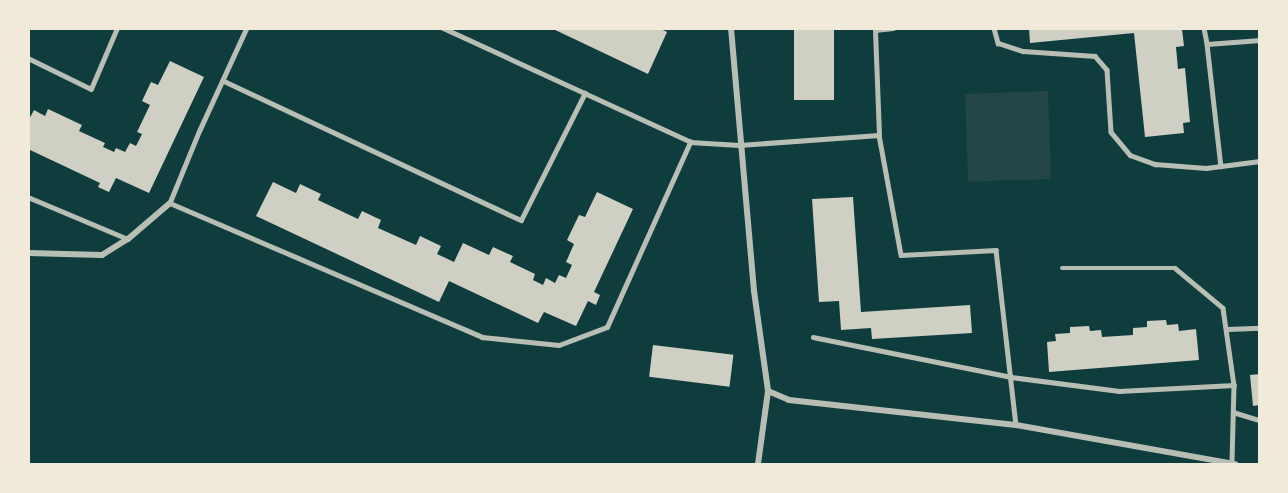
<!DOCTYPE html>
<html>
<head>
<meta charset="utf-8">
<style>
	body { margin:0 }
	#map { position:relative; width:1288px; height:493px; overflow:hidden; background:#0f3d3e; font-family:"Nunito Sans",sans-serif }
	div>[style] { position:absolute }
	[style*='--x'] { left:calc(var(--x)*1px); top:calc(var(--y)*1px); width:calc(var(--w)*1px); rotate:calc(var(--a)*1deg) }
	.green>* { inset:0; background:#244646; transform-origin:0 0 }
	.building>* { inset:0; background:#cfcfc3; transform-origin:0 0 }
	.service>* { height:4.5px; margin:-2.25px; padding:0 2.25px; transform-origin:2.25px; border-radius:2.25px; background:#b8beb3 }
	.minor>* { height:6px; margin:-3px; padding:0 3px; transform-origin:3px; border-radius:3px; background:#b8beb3 }
	span { translate:-50% -50%; white-space:nowrap; text-align:center; line-height:1.15; -webkit-text-stroke:6px #f1e9da; paint-order:stroke }
	.frame { position:absolute; inset:0; border:30px solid #f1e9da; pointer-events:none }
</style>
</head>
<body>
<div id="map">
	<div class="green">
		<div style="left:1048px;top:91px;width:88px;height:83px;rotate:88deg"></div>
	</div>
	<div class="building">
		<div style="clip-path:polygon(551px 28px,659px 28px,667px 32px,648px 74px)"></div>
		<div style="left:794px;top:28px;width:40px;height:72px"></div>
		<div style="clip-path:polygon(1029px 28px,1182px 29px,1184px 46px,1176px 47px,1178px 69px,1185px 68px,1190px 122px,1183px 123px,1184px 133px,1145px 137px,1134px 33px,1030px 43px)"></div>
		<div style="clip-path:polygon(170px 61px,204px 77px,149px 193px,116px 178px,109px 192px,98px 187px,100px 183px,28px 149px,28px 121px,34px 110px,45px 116px,48px 109px,82px 125px,79px 131px,105px 143px,103px 147px,114px 152px,116px 148px,125px 152px,130px 143px,136px 146px,142px 134px,137px 132px,150px 105px,142px 101px,151px 82px,158px 85px)"></div>
		<div style="clip-path:polygon(273px 182px,296px 193px,300px 184px,321px 194px,318px 200px,358px 219px,362px 211px,381px 220px,378px 228px,416px 245px,420px 236px,441px 246px,437px 254px,454px 262px,463px 243px,489px 255px,493px 247px,513px 256px,510px 262px,535px 274px,533px 280px,543px 285px,546px 278px,555px 283px,559px 275px,566px 278px,572px 265px,566px 262px,574px 244px,567px 240px,579px 215px,585px 217px,597px 192px,633px 209px,594px 292px,600px 295px,596px 305px,588px 301px,576px 326px,544px 312px,538px 323px,449px 281px,439px 302px,256px 216px)"></div>
		<div style="clip-path:polygon(853px 197px,861px 312px,970px 305px,972px 333px,872px 339px,871px 328px,841px 330px,839px 301px,819px 302px,812px 199px)"></div>
		<div style="clip-path:polygon(1166px 320px,1167px 325px,1178px 324px,1179px 331px,1196px 329px,1199px 360px,1049px 372px,1047px 342px,1056px 341px,1055px 334px,1070px 333px,1070px 327px,1089px 326px,1090px 331px,1101px 330px,1102px 337px,1133px 335px,1133px 328px,1147px 327px,1147px 321px)"></div>
		<div style="left:653px;top:345px;width:81px;height:32px;rotate:7deg"></div>
		<div style="clip-path:polygon(1260px 374px,1260px 405px,1253px 406px,1250px 375px)"></div>
	</div>
	<div class="service">
		<div style="--x:247;--y:28;--w:112;--a:114.7"></div>
		<div style="--x:200;--y:130;--w:79;--a:112.3"></div>
		<div style="--x:170;--y:203;--w:340;--a:23.2"></div>
		<div style="--x:482;--y:337;--w:77;--a:5.9"></div>
		<div style="--x:559;--y:345;--w:51;--a:-20.6"></div>
		<div style="--x:607;--y:327;--w:203;--a:-65.8"></div>
		<div style="--x:690;--y:142;--w:273;--a:-155.3"></div>
		<div style="--x:994;--y:28;--w:16;--a:75"></div>
		<div style="--x:998;--y:43;--w:26;--a:18"></div>
		<div style="--x:1023;--y:51;--w:72;--a:4"></div>
		<div style="--x:1095;--y:56;--w:18;--a:49"></div>
		<div style="--x:1107;--y:70;--w:62;--a:86.3"></div>
		<div style="--x:1111;--y:132;--w:30;--a:50"></div>
		<div style="--x:1130;--y:155;--w:27;--a:20"></div>
		<div style="--x:1155;--y:164;--w:51;--a:4.5"></div>
		<div style="--x:1206;--y:168;--w:54;--a:-7.4"></div>
		<div style="--x:1204;--y:28;--w:16;--a:79"></div>
		<div style="--x:1207;--y:44;--w:53;--a:-4.3"></div>
		<div style="--x:1207;--y:44;--w:123;--a:83.5"></div>
		<div style="--x:28;--y:58;--w:70;--a:26.2"></div>
		<div style="--x:91;--y:89;--w:66;--a:-66.9"></div>
		<div style="--x:224;--y:81;--w:328;--a:25.1"></div>
		<div style="--x:521;--y:220;--w:142;--a:-63.3"></div>
		<div style="--x:879;--y:135;--w:105;--a:-92.2"></div>
		<div style="--x:875;--y:30;--w:18;--a:-6"></div>
		<div style="--x:690;--y:142;--w:49;--a:3.5"></div>
		<div style="--x:739;--y:145;--w:140;--a:-4.1"></div>
		<div style="--x:879;--y:135;--w:122;--a:79.6"></div>
		<div style="--x:901;--y:255;--w:95;--a:-3"></div>
		<div style="--x:996;--y:250;--w:176;--a:83.5"></div>
		<div style="--x:28;--y:197;--w:108;--a:22.8"></div>
		<div style="--x:1062;--y:268;--w:113;--a:0"></div>
		<div style="--x:1175;--y:268;--w:62;--a:39.8"></div>
		<div style="--x:1223;--y:308;--w:78;--a:81.9"></div>
		<div style="--x:1228;--y:329;--w:32;--a:-2"></div>
		<div style="--x:813;--y:337;--w:202;--a:11.4"></div>
		<div style="--x:1011;--y:377;--w:109;--a:7.4"></div>
		<div style="--x:1119;--y:391;--w:115;--a:-3"></div>
		<div style="--x:1234;--y:385;--w:78;--a:91.5"></div>
		<div style="--x:1233;--y:412;--w:28;--a:17"></div>
	</div>
	<div class="minor">
		<div style="--x:731;--y:28;--w:264;--a:85"></div>
		<div style="--x:754;--y:291;--w:101;--a:82"></div>
		<div style="--x:768;--y:391;--w:74;--a:97.8"></div>
		<div style="--x:28;--y:253;--w:74;--a:1.5"></div>
		<div style="--x:102;--y:255;--w:31;--a:-32"></div>
		<div style="--x:128;--y:239;--w:55;--a:-40.6"></div>
		<div style="--x:768;--y:391;--w:23;--a:23"></div>
		<div style="--x:789;--y:400;--w:228;--a:6.3"></div>
		<div style="--x:1016;--y:425;--w:223;--a:10.1"></div>
	</div>
	<div class="frame"></div>
</div>
</body>
</html>
